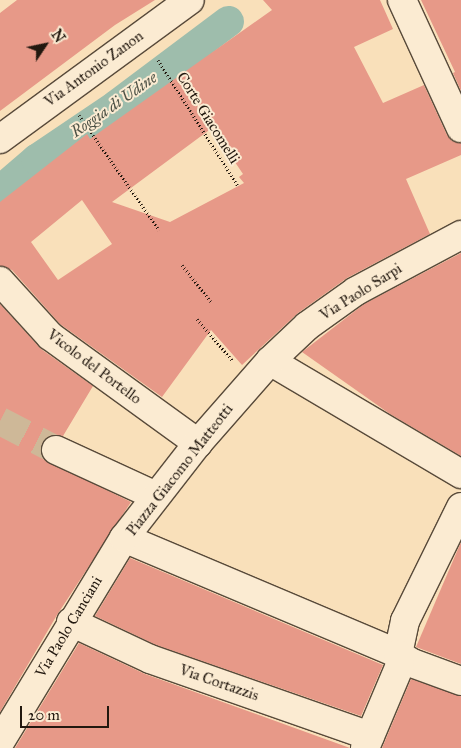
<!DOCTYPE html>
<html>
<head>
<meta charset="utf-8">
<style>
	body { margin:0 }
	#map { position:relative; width:461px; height:748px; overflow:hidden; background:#f9e0ba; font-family:"IM FELL Great Primer",serif }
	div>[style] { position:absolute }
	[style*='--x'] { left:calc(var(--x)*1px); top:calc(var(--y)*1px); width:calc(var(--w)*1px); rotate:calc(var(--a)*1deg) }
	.canal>* { height:31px; margin:-15.5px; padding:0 15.5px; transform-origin:15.5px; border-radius:15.5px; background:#9ebdac }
	.building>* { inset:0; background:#e79988 }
	.street-tunnel>* { height:28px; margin-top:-14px; transform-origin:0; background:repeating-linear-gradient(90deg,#ceb898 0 28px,transparent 0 42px) }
	.path>* { height:3px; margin-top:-1.5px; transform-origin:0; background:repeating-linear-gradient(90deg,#22180f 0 1px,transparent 0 3.5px) }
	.roads { filter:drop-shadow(1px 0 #584a3a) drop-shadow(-1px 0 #584a3a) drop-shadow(0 1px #584a3a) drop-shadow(0 -1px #584a3a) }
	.street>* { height:28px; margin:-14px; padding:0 14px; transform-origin:14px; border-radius:14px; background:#fbebd2 }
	span { translate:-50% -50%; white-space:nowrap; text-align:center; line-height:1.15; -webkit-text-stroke:4px #fbebd2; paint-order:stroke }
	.street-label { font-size:15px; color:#22180f }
	.water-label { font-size:16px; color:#4d5246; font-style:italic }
	.north { position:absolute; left:20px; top:20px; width:50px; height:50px; -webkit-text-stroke:4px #fbebd2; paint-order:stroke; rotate:56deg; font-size:14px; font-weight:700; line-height:20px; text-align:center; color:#22180f }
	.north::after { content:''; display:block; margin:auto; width:18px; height:22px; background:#22180f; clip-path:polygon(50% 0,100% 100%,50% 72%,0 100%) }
	.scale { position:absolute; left:20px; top:706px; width:89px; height:22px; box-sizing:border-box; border:2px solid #22180f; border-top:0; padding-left:6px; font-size:15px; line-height:18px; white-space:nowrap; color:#22180f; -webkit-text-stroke:4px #fbebd2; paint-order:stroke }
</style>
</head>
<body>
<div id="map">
	<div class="canal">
		<div style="--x:0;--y:190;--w:48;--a:-40.7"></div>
		<div style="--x:36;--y:159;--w:97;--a:-34"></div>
		<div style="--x:116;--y:105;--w:140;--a:-36.9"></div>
	</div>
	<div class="building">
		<div style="clip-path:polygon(17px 0,155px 0,115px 25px,0 111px,0 13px)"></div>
		<div style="clip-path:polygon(evenodd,263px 0,380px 0,393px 29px,354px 47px,383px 103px,424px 85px,447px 135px,452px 141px,461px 143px,461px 155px,406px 179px,430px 234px,347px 278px,298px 313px,242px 365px,211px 330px,162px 397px,60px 324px,12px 270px,0 266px,0 202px,87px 134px,90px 139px,272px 10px,263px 0,212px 128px,243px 174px,239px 177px,244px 183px,170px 222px,112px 202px,212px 128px,263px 0,82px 200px,112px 244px,58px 280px,31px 242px,82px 200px)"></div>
		<div style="clip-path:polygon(421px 0,461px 0,461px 91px,453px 73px,455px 72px)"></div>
		<div style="clip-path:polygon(461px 253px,461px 456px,390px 414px,302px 352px,364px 304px)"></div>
		<div style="clip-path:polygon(0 304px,41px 349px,93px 386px,63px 436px,54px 435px,42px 443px,43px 459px,131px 502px,57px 615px,0 712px)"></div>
		<div style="clip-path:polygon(461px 542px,461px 664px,416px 647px)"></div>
		<div style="clip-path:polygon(130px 558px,383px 665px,361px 716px,156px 645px,95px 616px)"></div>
		<div style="clip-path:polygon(79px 643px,145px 674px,350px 748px,15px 748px)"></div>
		<div style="clip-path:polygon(411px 679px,461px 696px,461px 748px,382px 748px)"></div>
	</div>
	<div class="street-tunnel">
		<div style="--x:0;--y:421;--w:63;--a:27.4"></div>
	</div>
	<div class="path">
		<div style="--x:158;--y:60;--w:149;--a:57.6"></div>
		<div style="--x:79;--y:115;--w:140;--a:55.2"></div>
		<div style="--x:182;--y:265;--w:48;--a:51.7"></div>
		<div style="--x:197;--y:319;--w:54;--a:49.5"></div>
	</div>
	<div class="roads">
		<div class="street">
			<div style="--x:402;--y:0;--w:141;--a:65.3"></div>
			<div style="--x:0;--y:139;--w:235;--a:-36.2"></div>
			<div style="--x:0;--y:281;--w:74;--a:47.7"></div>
			<div style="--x:50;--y:336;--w:183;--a:35.9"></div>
			<div style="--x:270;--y:361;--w:222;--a:30.6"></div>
			<div style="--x:56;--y:450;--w:110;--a:24.7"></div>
			<div style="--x:124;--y:538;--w:298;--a:22.9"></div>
			<div style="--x:398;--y:654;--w:34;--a:-78"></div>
			<div style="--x:405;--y:621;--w:127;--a:-63.8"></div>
			<div style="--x:71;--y:622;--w:87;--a:25.1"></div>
			<div style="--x:150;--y:659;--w:233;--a:19.3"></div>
			<div style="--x:398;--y:654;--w:17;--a:33"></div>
			<div style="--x:412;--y:663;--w:52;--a:20.2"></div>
			<div style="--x:0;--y:742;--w:239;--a:-58.7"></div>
			<div style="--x:124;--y:538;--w:120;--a:-52.1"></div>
			<div style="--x:198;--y:443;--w:109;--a:-48.7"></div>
			<div style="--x:270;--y:361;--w:51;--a:-43.4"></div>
			<div style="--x:307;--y:326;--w:60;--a:-35.5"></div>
			<div style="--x:356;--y:291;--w:119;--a:-28.1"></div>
			<div style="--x:365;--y:748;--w:90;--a:-67.1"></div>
			<div style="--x:400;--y:665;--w:11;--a:-100"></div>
		</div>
	</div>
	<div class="street-label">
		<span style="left:94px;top:69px;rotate:-36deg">Via Antonio Zanon</span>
		<span style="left:208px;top:118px;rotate:58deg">Corte Giacomelli</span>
		<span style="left:361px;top:292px;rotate:-32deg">Via Paolo Sarpi</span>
		<span style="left:94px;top:367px;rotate:37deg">Vicolo del Portello</span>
		<span style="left:180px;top:470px;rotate:-52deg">Piazza Giacomo Matteotti</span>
		<span style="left:69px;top:627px;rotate:-59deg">Via Paolo Canciani</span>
		<span style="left:219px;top:683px;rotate:19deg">Via Cortazzis</span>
	</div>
	<div class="water-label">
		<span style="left:114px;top:105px;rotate:-35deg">Roggia di Udine</span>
	</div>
	<div class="north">N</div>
	<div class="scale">20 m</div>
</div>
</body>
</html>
